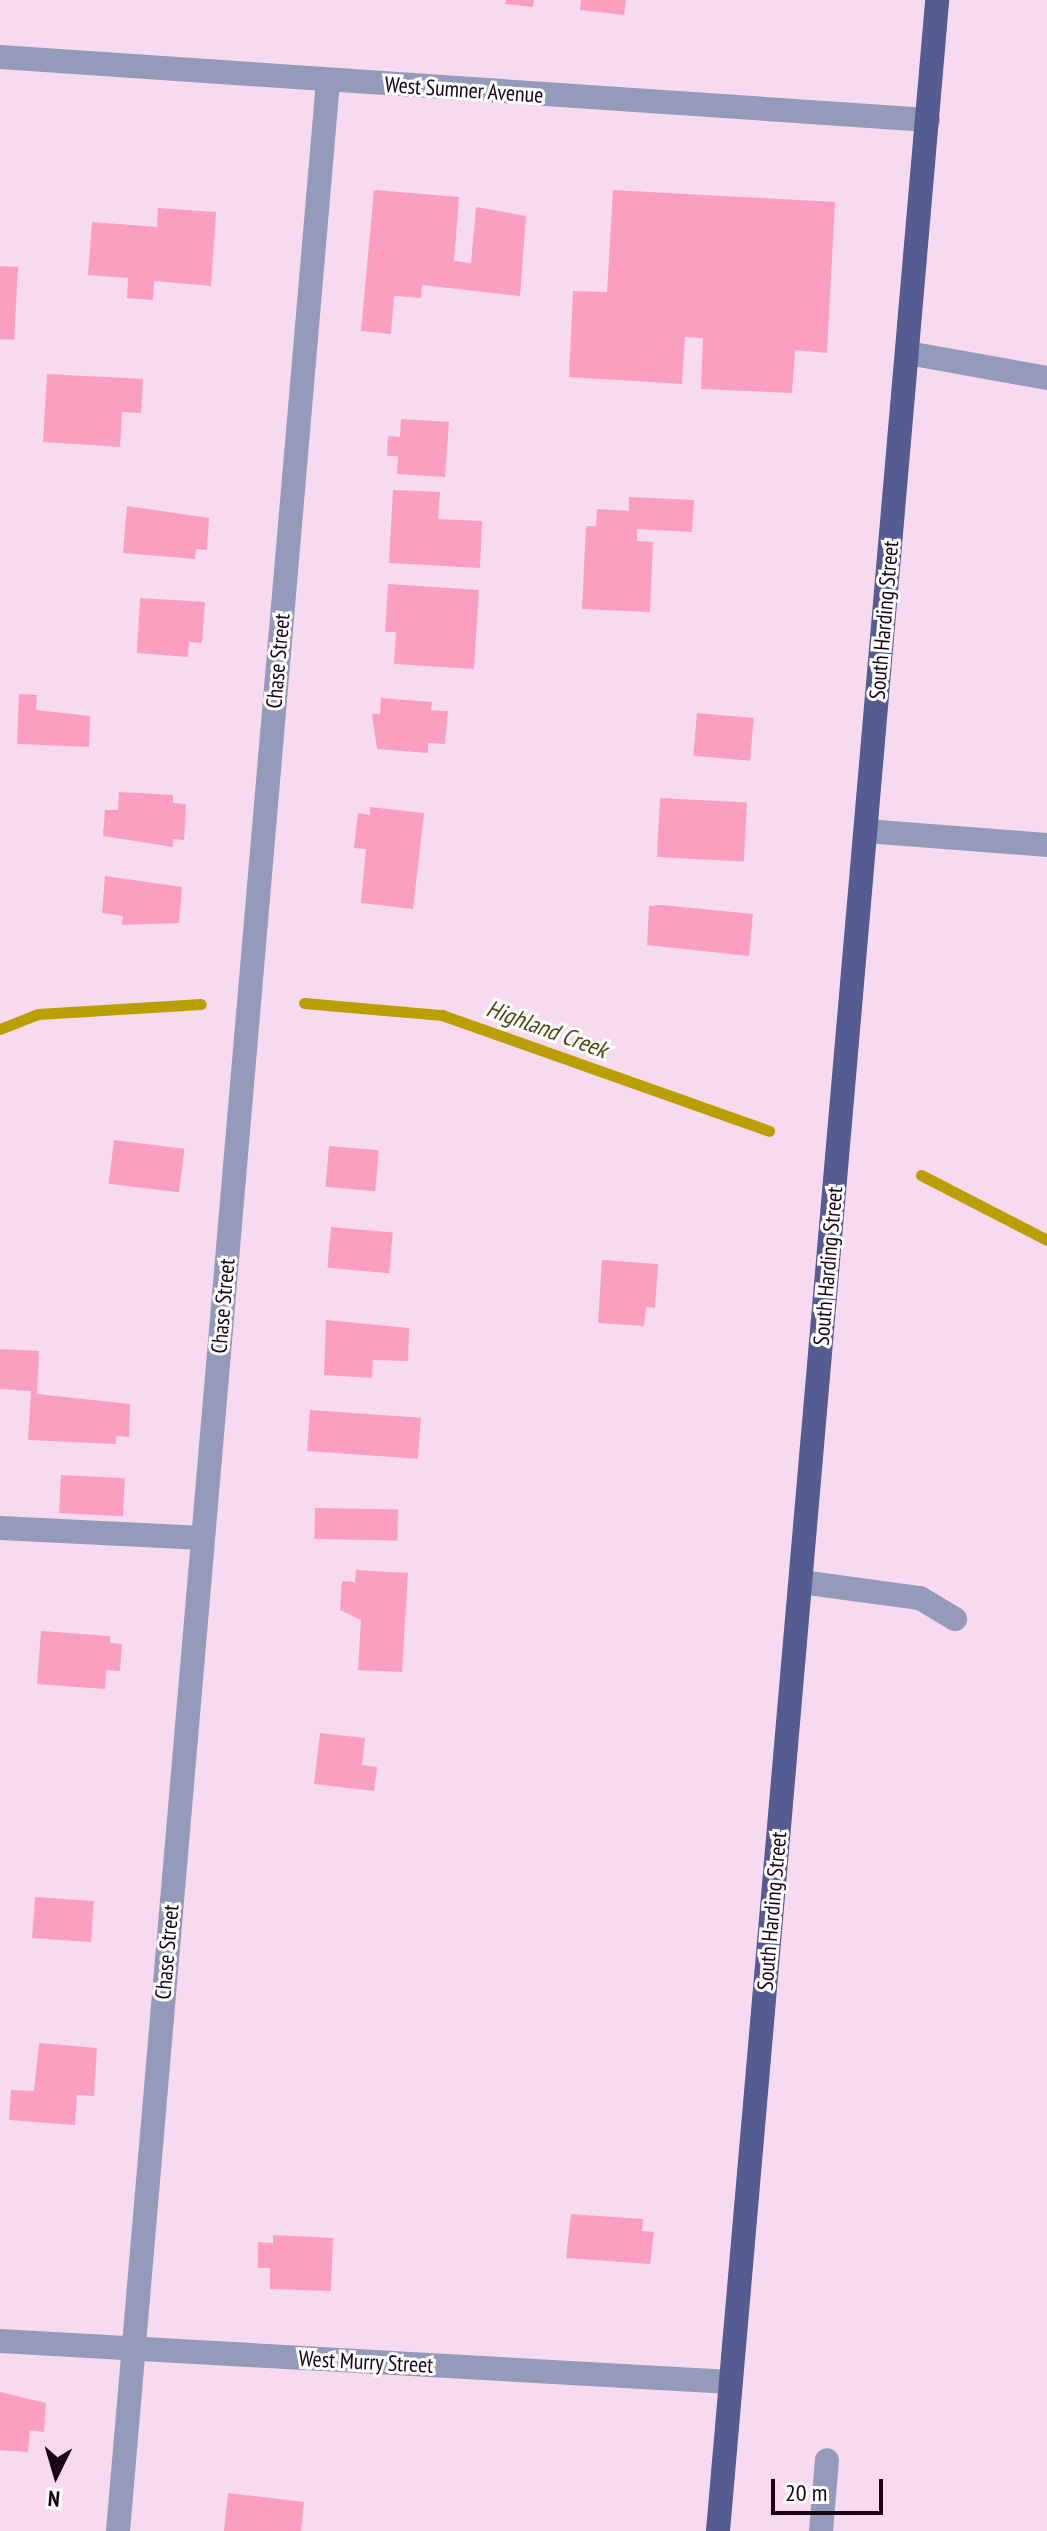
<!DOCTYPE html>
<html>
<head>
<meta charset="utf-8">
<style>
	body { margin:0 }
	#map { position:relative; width:1047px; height:2531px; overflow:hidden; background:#f7daef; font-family:"PT Sans Narrow",sans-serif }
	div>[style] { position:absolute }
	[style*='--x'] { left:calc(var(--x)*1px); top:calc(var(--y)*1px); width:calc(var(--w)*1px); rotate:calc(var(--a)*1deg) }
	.stream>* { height:11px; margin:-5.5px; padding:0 5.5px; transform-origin:5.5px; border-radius:5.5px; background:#ba9f02 }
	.building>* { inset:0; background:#fa9fc0; transform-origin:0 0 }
	.minor>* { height:24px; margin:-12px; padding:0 12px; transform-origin:12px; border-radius:12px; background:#949ab9 }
	.major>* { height:24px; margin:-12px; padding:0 12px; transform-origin:12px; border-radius:12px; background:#545c92 }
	span { translate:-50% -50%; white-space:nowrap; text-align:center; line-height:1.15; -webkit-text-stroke:6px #fff; paint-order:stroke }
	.street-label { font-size:22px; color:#180314 }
	.water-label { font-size:24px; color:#524714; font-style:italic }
	.north { position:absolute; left:16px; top:2435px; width:80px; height:80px; -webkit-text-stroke:6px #fff; paint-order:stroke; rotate:185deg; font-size:22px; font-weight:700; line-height:32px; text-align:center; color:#180314 }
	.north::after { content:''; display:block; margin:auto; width:28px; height:36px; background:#180314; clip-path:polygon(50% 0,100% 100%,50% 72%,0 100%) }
	.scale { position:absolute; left:771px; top:2479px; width:112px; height:36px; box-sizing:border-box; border:4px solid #180314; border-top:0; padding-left:10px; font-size:24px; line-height:28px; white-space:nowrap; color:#180314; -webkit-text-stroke:6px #fff; paint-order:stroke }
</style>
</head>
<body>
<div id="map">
	<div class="stream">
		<div style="--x:304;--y:1003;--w:139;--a:5"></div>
		<div style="--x:442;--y:1015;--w:347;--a:19.5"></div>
		<div style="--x:0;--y:1029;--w:41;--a:-21.5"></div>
		<div style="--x:38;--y:1014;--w:163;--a:-3.5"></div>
		<div style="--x:921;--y:1175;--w:142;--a:27.3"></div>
	</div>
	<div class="building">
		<div style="clip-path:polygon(506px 0,534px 0,533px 7px,505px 4px)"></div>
		<div style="clip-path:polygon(581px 0,626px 0,624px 15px,580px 10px)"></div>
		<div style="clip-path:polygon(374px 190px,459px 197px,454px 261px,471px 263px,476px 207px,526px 216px,520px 296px,422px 285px,421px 298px,394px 296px,391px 334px,361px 331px)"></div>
		<div style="clip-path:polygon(613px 190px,835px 202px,827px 353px,795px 350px,792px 393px,701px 389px,703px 338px,685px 337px,682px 384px,569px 377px,573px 291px,607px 292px)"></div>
		<div style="clip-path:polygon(158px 208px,216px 212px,211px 286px,154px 281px,153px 300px,127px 298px,128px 278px,88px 275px,92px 222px,157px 227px)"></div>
		<div style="left:0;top:266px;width:18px;height:73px;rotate:3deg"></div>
		<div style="clip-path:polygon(47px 374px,143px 379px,141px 413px,122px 412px,120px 447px,43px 442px)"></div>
		<div style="clip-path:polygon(401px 419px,449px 422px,445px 477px,397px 474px,398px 456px,387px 456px,388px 436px,400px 437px)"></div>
		<div style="clip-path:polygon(393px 490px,440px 492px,438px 519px,482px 521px,480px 568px,389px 563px)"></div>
		<div style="clip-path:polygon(629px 497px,694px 500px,692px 532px,637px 529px,637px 541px,653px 542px,650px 612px,582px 609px,586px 526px,596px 526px,597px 509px,629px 511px)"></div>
		<div style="clip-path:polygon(127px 506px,209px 518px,207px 550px,196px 549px,195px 559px,123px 553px)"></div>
		<div style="clip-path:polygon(388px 584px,479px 590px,474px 669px,394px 664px,396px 632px,385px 632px)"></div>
		<div style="clip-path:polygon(140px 598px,205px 602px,202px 643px,189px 642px,188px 657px,137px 653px)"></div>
		<div style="clip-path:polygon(19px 694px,37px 695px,36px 710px,90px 716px,89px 747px,17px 744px)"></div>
		<div style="clip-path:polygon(381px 698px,432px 702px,431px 710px,448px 711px,445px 744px,428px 743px,428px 753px,377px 749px,372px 714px,380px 714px)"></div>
		<div style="left:697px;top:713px;width:57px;height:43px;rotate:5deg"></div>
		<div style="clip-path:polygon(119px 792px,173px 795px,173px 803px,186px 804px,184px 840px,173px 839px,173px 847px,103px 836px,105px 810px,118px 810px)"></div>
		<div style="left:660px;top:798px;width:87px;height:59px;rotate:3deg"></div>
		<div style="clip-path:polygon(370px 807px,424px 813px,413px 909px,361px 903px,366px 849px,354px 848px,358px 813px,370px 815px)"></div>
		<div style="clip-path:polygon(105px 876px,182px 887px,179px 923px,122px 925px,123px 916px,102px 913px)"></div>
		<div style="clip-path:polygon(662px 905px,753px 914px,749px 956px,647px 945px,649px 906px)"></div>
		<div style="left:114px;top:1140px;width:71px;height:44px;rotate:7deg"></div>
		<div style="left:329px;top:1146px;width:50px;height:41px;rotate:5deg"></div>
		<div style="left:331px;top:1227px;width:62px;height:41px;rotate:5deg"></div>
		<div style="clip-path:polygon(602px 1260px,658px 1264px,655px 1308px,646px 1307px,644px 1326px,598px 1323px)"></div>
		<div style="clip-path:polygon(326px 1320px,409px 1328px,408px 1361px,373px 1360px,372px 1378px,324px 1375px)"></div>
		<div style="clip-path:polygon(0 1349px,39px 1351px,37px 1394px,130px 1404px,129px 1437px,116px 1436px,116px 1444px,28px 1440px,31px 1391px,0 1389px)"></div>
		<div style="left:310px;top:1410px;width:111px;height:41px;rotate:4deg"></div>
		<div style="left:61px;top:1475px;width:64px;height:38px;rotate:3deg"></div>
		<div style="left:315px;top:1508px;width:83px;height:31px;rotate:1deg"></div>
		<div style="clip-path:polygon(356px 1570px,408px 1573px,402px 1672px,358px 1670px,361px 1620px,340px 1610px,342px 1581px,355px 1582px)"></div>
		<div style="clip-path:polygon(41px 1631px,110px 1636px,110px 1643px,122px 1644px,120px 1671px,106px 1670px,105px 1689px,37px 1684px)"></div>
		<div style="clip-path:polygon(320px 1733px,365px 1738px,362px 1765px,377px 1767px,374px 1791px,314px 1784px)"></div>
		<div style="left:35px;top:1897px;width:59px;height:41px;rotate:4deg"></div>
		<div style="clip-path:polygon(39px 2043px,97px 2048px,94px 2096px,77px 2095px,75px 2125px,9px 2120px,11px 2090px,34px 2091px)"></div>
		<div style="clip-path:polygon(571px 2214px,643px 2219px,642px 2231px,654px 2232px,650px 2264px,566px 2258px)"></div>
		<div style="clip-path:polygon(273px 2235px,333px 2238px,331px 2291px,270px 2289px,270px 2268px,258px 2268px,258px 2242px,273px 2243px)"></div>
		<div style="clip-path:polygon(0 2392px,46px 2403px,44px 2432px,30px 2430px,28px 2452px,0 2450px)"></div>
		<div style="clip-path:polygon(228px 2493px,304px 2502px,301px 2531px,224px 2531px)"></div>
	</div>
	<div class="minor">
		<div style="--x:0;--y:57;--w:930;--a:3.88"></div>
		<div style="--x:908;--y:353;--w:141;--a:10.2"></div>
		<div style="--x:866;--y:831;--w:182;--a:4.4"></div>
		<div style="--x:0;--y:1528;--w:203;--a:2.8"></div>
		<div style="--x:801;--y:1582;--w:120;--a:7.7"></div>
		<div style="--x:920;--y:1598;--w:41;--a:31"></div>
		<div style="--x:0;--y:2341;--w:732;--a:3.21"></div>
		<div style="--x:118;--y:2531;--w:2458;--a:-85.1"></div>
		<div style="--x:821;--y:2531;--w:71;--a:-85.2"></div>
	</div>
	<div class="major">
		<div style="--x:718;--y:2531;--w:2540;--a:-85.05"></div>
	</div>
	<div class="street-label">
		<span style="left:464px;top:90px;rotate:4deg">West Sumner Avenue</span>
		<span style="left:884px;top:620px;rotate:-85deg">South Harding Street</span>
		<span style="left:278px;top:661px;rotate:-85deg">Chase Street</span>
		<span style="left:828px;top:1266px;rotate:-85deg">South Harding Street</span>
		<span style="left:223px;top:1306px;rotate:-85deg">Chase Street</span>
		<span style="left:772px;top:1911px;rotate:-85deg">South Harding Street</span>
		<span style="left:167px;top:1952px;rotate:-85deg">Chase Street</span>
		<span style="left:366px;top:2362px;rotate:3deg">West Murry Street</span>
	</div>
	<div class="water-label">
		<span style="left:547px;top:1029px;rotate:20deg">Highland Creek</span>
	</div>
	<div class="north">N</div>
	<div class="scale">20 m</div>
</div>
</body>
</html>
